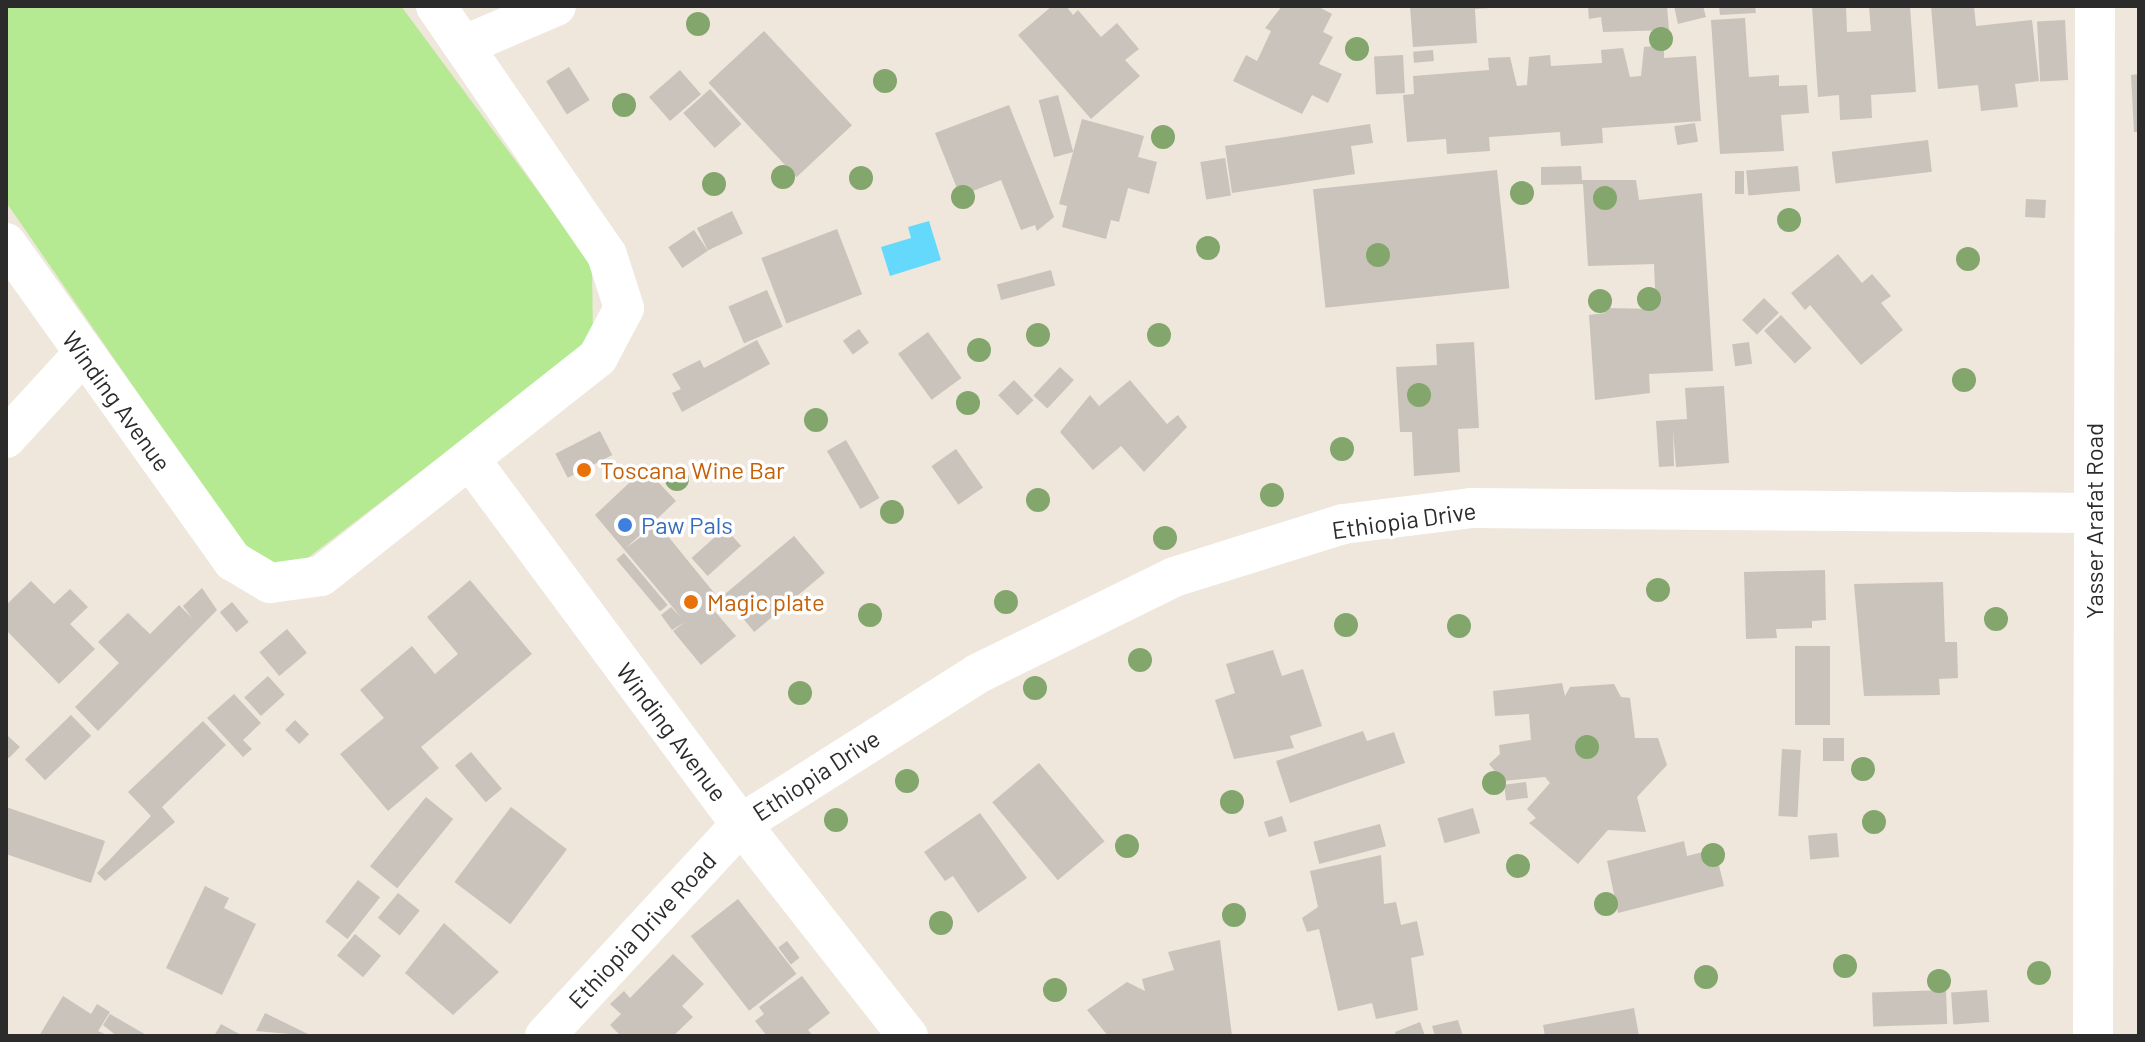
<!DOCTYPE html>
<html>
<head>
<meta charset="utf-8">
<style>
	body { margin:0 }
	#map { position:relative; width:2145px; height:1042px; overflow:hidden; background:#efe6dc; font-family:Barlow,sans-serif }
	div>[style] { position:absolute }
	[style*='--x'] { left:calc(var(--x)*1px); top:calc(var(--y)*1px); width:calc(var(--w)*1px); rotate:calc(var(--a)*1deg) }
	.green>* { inset:0; background:#b5ea93 }
	.water>* { inset:0; background:#65d9fb }
	.building>* { inset:0; background:#cac3bc; transform-origin:0 0 }
	.street>* { height:40px; margin:-20px; padding:0 20px; transform-origin:20px; border-radius:20px; background:#fff }
	.trees>* { width:24px; height:24px; margin:-12px; border-radius:50%; background:#83a66d }
	.dots>* { width:22px; height:22px; translate:-50% -50%; box-sizing:border-box; border:4px solid #fff; border-radius:50% }
	span { translate:-50% -50%; white-space:nowrap; text-align:center; line-height:1.15; -webkit-text-stroke:7px #fff; paint-order:stroke }
	.street-label { font-size:24px; color:#2b2b2b }
	.food-label { font-size:24px; color:#c56008 }
	.left { translate:0 -50%; text-align:left }
	.shop-label { font-size:24px; color:#366cbe }
	.frame { position:absolute; inset:0; border:8px solid #2b2b2b; pointer-events:none }
</style>
</head>
<body>
<div id="map">
	<div class="green">
		<div style="clip-path:polygon(6px 6px,401px 6px,592px 264px,593px 340px,271px 586px,6px 202px)"></div>
	</div>
	<div class="water">
		<div style="clip-path:polygon(929px 221px,941px 260px,890px 276px,881px 247px,911px 238px,908px 227px)"></div>
	</div>
	<div class="building">
		<div style="clip-path:polygon(1052px 6px,1066px 6px,1073px 15px,1078px 10px,1101px 37px,1117px 23px,1139px 49px,1125px 60px,1140px 76px,1091px 119px,1018px 35px)"></div>
		<div style="clip-path:polygon(1282px 6px,1317px 6px,1332px 14px,1323px 32px,1333px 37px,1319px 64px,1342px 74px,1328px 103px,1312px 95px,1302px 114px,1233px 81px,1246px 55px,1257px 61px,1271px 31px,1265px 28px)"></div>
		<div style="clip-path:polygon(1410px 6px,1490px 6px,1490px 8px,1475px 9px,1477px 43px,1413px 47px)"></div>
		<div style="clip-path:polygon(1588px 6px,1667px 6px,1669px 30px,1603px 32px,1601px 17px,1589px 19px)"></div>
		<div style="clip-path:polygon(1674px 6px,1703px 6px,1706px 17px,1678px 24px)"></div>
		<div style="clip-path:polygon(1719px 6px,1755px 6px,1756px 13px,1720px 15px)"></div>
		<div style="clip-path:polygon(1812px 6px,1846px 6px,1847px 32px,1871px 31px,1869px 6px,1910px 6px,1916px 92px,1871px 95px,1872px 118px,1840px 120px,1839px 95px,1818px 97px)"></div>
		<div style="clip-path:polygon(1931px 6px,1974px 6px,1976px 26px,2032px 20px,2039px 81px,2015px 84px,2018px 107px,1981px 111px,1978px 85px,1938px 89px)"></div>
		<div style="clip-path:polygon(1745px 18px,1749px 77px,1779px 75px,1779px 86px,1807px 85px,1809px 113px,1781px 115px,1784px 151px,1720px 154px,1711px 20px)"></div>
		<div style="left:2065px;top:20px;width:60px;height:28px;rotate:87deg"></div>
		<div style="left:764px;top:31px;width:129px;height:76px;rotate:47deg"></div>
		<div style="clip-path:polygon(1664px 45px,1664px 58px,1696px 56px,1701px 121px,1602px 128px,1603px 143px,1561px 146px,1560px 132px,1489px 137px,1490px 151px,1447px 154px,1446px 139px,1407px 142px,1403px 95px,1414px 94px,1413px 76px,1489px 70px,1488px 58px,1510px 57px,1517px 86px,1527px 85px,1529px 57px,1550px 55px,1551px 66px,1602px 63px,1601px 50px,1623px 48px,1630px 77px,1641px 76px,1644px 47px)"></div>
		<div style="left:1433px;top:50px;width:11px;height:20px;rotate:85deg"></div>
		<div style="left:1403px;top:55px;width:38px;height:29px;rotate:87deg"></div>
		<div style="left:569px;top:67px;width:39px;height:27px;rotate:58deg"></div>
		<div style="left:680px;top:70px;width:32px;height:41px;rotate:49deg"></div>
		<div style="clip-path:polygon(2139px 74px,2139px 132px,2134px 132px,2131px 75px)"></div>
		<div style="left:710px;top:89px;width:47px;height:36px;rotate:48deg"></div>
		<div style="left:1058px;top:95px;width:59px;height:20px;rotate:75deg"></div>
		<div style="clip-path:polygon(1009px 105px,1054px 217px,1037px 231px,1035px 225px,1021px 230px,1001px 180px,960px 196px,935px 133px)"></div>
		<div style="clip-path:polygon(1082px 119px,1144px 136px,1138px 157px,1157px 162px,1149px 194px,1128px 188px,1119px 222px,1111px 220px,1106px 239px,1062px 227px,1067px 206px,1059px 204px)"></div>
		<div style="left:1695px;top:123px;width:19px;height:21px;rotate:81deg"></div>
		<div style="clip-path:polygon(1370px 124px,1373px 143px,1351px 146px,1355px 174px,1232px 193px,1225px 146px)"></div>
		<div style="left:1928px;top:140px;width:32px;height:97px;rotate:83deg"></div>
		<div style="left:1225px;top:158px;width:38px;height:25px;rotate:81deg"></div>
		<div style="clip-path:polygon(1581px 166px,1582px 180px,1636px 180px,1639px 200px,1702px 193px,1713px 371px,1649px 374px,1650px 393px,1595px 400px,1589px 315px,1605px 313px,1604px 308px,1656px 309px,1654px 264px,1588px 266px,1583px 184px,1541px 185px,1541px 167px)"></div>
		<div style="left:1798px;top:166px;width:25px;height:52px;rotate:85deg"></div>
		<div style="left:1497px;top:170px;width:119px;height:185px;rotate:84deg"></div>
		<div style="left:1735px;top:171px;width:9px;height:23px"></div>
		<div style="left:2026px;top:199px;width:20px;height:18px;rotate:3deg"></div>
		<div style="left:732px;top:211px;width:25px;height:39px;rotate:64deg"></div>
		<div style="left:837px;top:229px;width:70px;height:81px;rotate:69deg"></div>
		<div style="left:694px;top:230px;width:25px;height:31px;rotate:56deg"></div>
		<div style="clip-path:polygon(1838px 254px,1862px 283px,1872px 274px,1891px 296px,1881px 303px,1903px 330px,1861px 365px,1810px 305px,1805px 310px,1791px 293px)"></div>
		<div style="left:1051px;top:270px;width:16px;height:56px;rotate:75deg"></div>
		<div style="left:767px;top:290px;width:40px;height:42px;rotate:67deg"></div>
		<div style="left:1764px;top:298px;width:21px;height:31px;rotate:45deg"></div>
		<div style="left:1781px;top:315px;width:45px;height:23px;rotate:47deg"></div>
		<div style="left:859px;top:329px;width:17px;height:20px;rotate:54deg"></div>
		<div style="left:928px;top:332px;width:57px;height:37px;rotate:54deg"></div>
		<div style="clip-path:polygon(757px 340px,770px 364px,682px 412px,672px 393px,681px 389px,672px 374px,700px 360px,704px 368px)"></div>
		<div style="clip-path:polygon(1474px 342px,1479px 428px,1458px 429px,1460px 472px,1414px 476px,1412px 432px,1400px 432px,1396px 367px,1437px 365px,1436px 344px)"></div>
		<div style="left:1749px;top:342px;width:22px;height:17px;rotate:82deg"></div>
		<div style="left:1060px;top:367px;width:19px;height:39px;rotate:43deg"></div>
		<div style="left:1014px;top:380px;width:28px;height:22px;rotate:46deg"></div>
		<div style="clip-path:polygon(1130px 380px,1167px 424px,1178px 415px,1187px 427px,1144px 472px,1121px 446px,1093px 470px,1060px 432px,1090px 395px,1099px 406px)"></div>
		<div style="clip-path:polygon(1724px 386px,1729px 463px,1676px 467px,1673px 430px,1674px 466px,1659px 467px,1656px 421px,1687px 419px,1685px 388px)"></div>
		<div style="left:600px;top:431px;width:27px;height:50px;rotate:63deg"></div>
		<div style="left:846px;top:440px;width:67px;height:22px;rotate:60deg"></div>
		<div style="left:956px;top:449px;width:47px;height:30px;rotate:55deg"></div>
		<div style="clip-path:polygon(645px 468px,676px 501px,626px 548px,658px 524px,715px 594px,706px 601px,736px 636px,701px 665px,673px 631px,685px 622px,672px 630px,661px 615px,671px 607px,681px 617px,595px 515px)"></div>
		<div style="left:725px;top:528px;width:24px;height:45px;rotate:48deg"></div>
		<div style="left:794px;top:536px;width:48px;height:92px;rotate:50deg"></div>
		<div style="left:624px;top:553px;width:68px;height:10px;rotate:50deg"></div>
		<div style="clip-path:polygon(1825px 570px,1826px 620px,1812px 621px,1812px 628px,1776px 629px,1777px 638px,1746px 639px,1744px 572px)"></div>
		<div style="clip-path:polygon(470px 580px,532px 654px,421px 747px,439px 768px,388px 811px,340px 754px,384px 718px,360px 690px,412px 646px,435px 674px,458px 654px,427px 617px)"></div>
		<div style="clip-path:polygon(31px 581px,54px 604px,70px 589px,88px 607px,70px 624px,95px 649px,59px 684px,6px 630px,6px 605px)"></div>
		<div style="clip-path:polygon(1943px 582px,1945px 642px,1957px 642px,1958px 678px,1939px 679px,1940px 695px,1864px 696px,1854px 584px)"></div>
		<div style="clip-path:polygon(202px 588px,217px 610px,98px 731px,75px 707px,119px 663px,98px 642px,128px 613px,150px 634px,179px 605px,192px 618px,183px 606px)"></div>
		<div style="left:232px;top:602px;width:26px;height:16px;rotate:50deg"></div>
		<div style="left:287px;top:629px;width:31px;height:36px;rotate:50deg"></div>
		<div style="left:1795px;top:646px;width:35px;height:79px"></div>
		<div style="clip-path:polygon(1273px 650px,1282px 676px,1303px 669px,1322px 726px,1290px 736px,1294px 748px,1234px 759px,1215px 700px,1235px 693px,1226px 664px)"></div>
		<div style="left:268px;top:676px;width:25px;height:32px;rotate:48deg"></div>
		<div style="clip-path:polygon(1562px 683px,1565px 696px,1570px 687px,1614px 684px,1621px 697px,1630px 698px,1635px 738px,1658px 738px,1667px 765px,1637px 797px,1646px 832px,1608px 830px,1578px 864px,1529px 823px,1536px 818px,1527px 809px,1550px 783px,1545px 777px,1503px 781px,1489px 764px,1500px 754px,1499px 745px,1531px 740px,1529px 714px,1495px 716px,1493px 691px)"></div>
		<div style="clip-path:polygon(234px 694px,261px 723px,243px 740px,252px 749px,243px 757px,207px 718px)"></div>
		<div style="left:71px;top:715px;width:29px;height:64px;rotate:46deg"></div>
		<div style="left:295px;top:720px;width:20px;height:14px;rotate:45deg"></div>
		<div style="clip-path:polygon(203px 721px,226px 745px,162px 807px,175px 822px,105px 881px,97px 873px,151px 816px,128px 792px)"></div>
		<div style="clip-path:polygon(1363px 731px,1367px 741px,1394px 732px,1405px 763px,1290px 803px,1276px 761px)"></div>
		<div style="clip-path:polygon(8px 736px,20px 747px,9px 758px,6px 756px)"></div>
		<div style="left:1823px;top:738px;width:21px;height:23px"></div>
		<div style="left:1782px;top:749px;width:19px;height:67px;rotate:3deg"></div>
		<div style="left:471px;top:752px;width:48px;height:21px;rotate:50deg"></div>
		<div style="left:1039px;top:763px;width:102px;height:61px;rotate:50deg"></div>
		<div style="left:1526px;top:782px;width:16px;height:22px;rotate:83deg"></div>
		<div style="left:426px;top:797px;width:35px;height:89px;rotate:39deg"></div>
		<div style="clip-path:polygon(6px 807px,105px 841px,91px 883px,6px 854px)"></div>
		<div style="left:511px;top:807px;width:70px;height:94px;rotate:37deg"></div>
		<div style="left:1473px;top:808px;width:26px;height:37px;rotate:74deg"></div>
		<div style="clip-path:polygon(980px 813px,1027px 878px,978px 913px,953px 876px,945px 881px,924px 852px)"></div>
		<div style="left:1282px;top:816px;width:16px;height:19px;rotate:72deg"></div>
		<div style="left:1380px;top:824px;width:23px;height:69px;rotate:75deg"></div>
		<div style="left:1837px;top:833px;width:24px;height:29px;rotate:85deg"></div>
		<div style="clip-path:polygon(1684px 841px,1687px 856px,1715px 849px,1724px 886px,1618px 913px,1607px 861px)"></div>
		<div style="clip-path:polygon(1381px 855px,1384px 904px,1396px 902px,1401px 925px,1417px 921px,1424px 955px,1411px 958px,1418px 1010px,1376px 1019px,1372px 1003px,1338px 1011px,1319px 929px,1307px 932px,1302px 918px,1318px 907px,1310px 871px)"></div>
		<div style="left:358px;top:880px;width:28px;height:53px;rotate:38deg"></div>
		<div style="clip-path:polygon(205px 886px,229px 898px,224px 908px,256px 924px,222px 995px,166px 968px)"></div>
		<div style="left:398px;top:893px;width:28px;height:32px;rotate:39deg"></div>
		<div style="left:738px;top:899px;width:95px;height:60px;rotate:52deg"></div>
		<div style="clip-path:polygon(444px 923px,499px 972px,453px 1015px,405px 973px)"></div>
		<div style="left:355px;top:934px;width:34px;height:28px;rotate:40deg"></div>
		<div style="clip-path:polygon(1220px 940px,1232px 1036px,1108px 1036px,1087px 1010px,1127px 982px,1145px 991px,1142px 979px,1174px 970px,1168px 952px)"></div>
		<div style="left:787px;top:941px;width:21px;height:11px;rotate:53deg"></div>
		<div style="clip-path:polygon(673px 954px,704px 984px,682px 1006px,693px 1017px,673px 1036px,621px 1036px,610px 1025px,621px 1014px,610px 1004px,624px 991px,630px 998px)"></div>
		<div style="clip-path:polygon(802px 976px,830px 1013px,808px 1030px,813px 1036px,767px 1036px,755px 1021px,764px 1014px,759px 1007px)"></div>
		<div style="left:1946px;top:990px;width:34px;height:74px;rotate:88deg"></div>
		<div style="left:1987px;top:990px;width:32px;height:36px;rotate:86deg"></div>
		<div style="clip-path:polygon(63px 996px,91px 1014px,97px 1004px,110px 1012px,98px 1031px,109px 1036px,39px 1036px)"></div>
		<div style="clip-path:polygon(1634px 1008px,1639px 1036px,1545px 1036px,1543px 1025px)"></div>
		<div style="clip-path:polygon(265px 1013px,312px 1036px,256px 1031px)"></div>
		<div style="clip-path:polygon(110px 1014px,148px 1036px,117px 1036px,103px 1025px)"></div>
		<div style="clip-path:polygon(1458px 1020px,1463px 1036px,1435px 1036px,1432px 1026px)"></div>
		<div style="clip-path:polygon(1420px 1022px,1425px 1036px,1396px 1036px,1395px 1032px)"></div>
		<div style="clip-path:polygon(221px 1024px,243px 1036px,214px 1036px)"></div>
	</div>
	<div class="street">
		<div style="--x:465;--y:45;--w:99;--a:-23.2"></div>
		<div style="--x:6;--y:243;--w:391;--a:54.5"></div>
		<div style="--x:233;--y:561;--w:43;--a:30.7"></div>
		<div style="--x:270;--y:583;--w:51;--a:-7.8"></div>
		<div style="--x:321;--y:576;--w:353;--a:-38.3"></div>
		<div style="--x:598;--y:357;--w:55;--a:-62"></div>
		<div style="--x:624;--y:308;--w:56;--a:-107.8"></div>
		<div style="--x:607;--y:255;--w:302;--a:-124.5"></div>
		<div style="--x:6;--y:438;--w:114;--a:-47.5"></div>
		<div style="--x:471;--y:461;--w:452;--a:53.4"></div>
		<div style="--x:741;--y:824;--w:270;--a:51.8"></div>
		<div style="--x:545;--y:1036;--w:289;--a:-47.2"></div>
		<div style="--x:741;--y:824;--w:280;--a:-32.4"></div>
		<div style="--x:977;--y:674;--w:220;--a:-26.2"></div>
		<div style="--x:1174;--y:577;--w:177;--a:-17.4"></div>
		<div style="--x:1343;--y:524;--w:129;--a:-7.1"></div>
		<div style="--x:1471;--y:508;--w:622;--a:0.46"></div>
		<div style="--x:2093;--y:1036;--w:1030;--a:-89.89"></div>
	</div>
	<div class="trees">
		<div style="left:698px;top:24px"></div>
		<div style="left:1661px;top:39px"></div>
		<div style="left:1357px;top:49px"></div>
		<div style="left:885px;top:81px"></div>
		<div style="left:624px;top:105px"></div>
		<div style="left:1163px;top:137px"></div>
		<div style="left:783px;top:177px"></div>
		<div style="left:861px;top:178px"></div>
		<div style="left:714px;top:184px"></div>
		<div style="left:1522px;top:193px"></div>
		<div style="left:963px;top:197px"></div>
		<div style="left:1605px;top:198px"></div>
		<div style="left:1789px;top:220px"></div>
		<div style="left:1208px;top:248px"></div>
		<div style="left:1378px;top:255px"></div>
		<div style="left:1968px;top:259px"></div>
		<div style="left:1649px;top:299px"></div>
		<div style="left:1600px;top:301px"></div>
		<div style="left:1038px;top:335px"></div>
		<div style="left:1159px;top:335px"></div>
		<div style="left:979px;top:350px"></div>
		<div style="left:1964px;top:380px"></div>
		<div style="left:1419px;top:395px"></div>
		<div style="left:968px;top:403px"></div>
		<div style="left:816px;top:420px"></div>
		<div style="left:1342px;top:449px"></div>
		<div style="left:677px;top:479px"></div>
		<div style="left:1272px;top:495px"></div>
		<div style="left:1038px;top:500px"></div>
		<div style="left:892px;top:512px"></div>
		<div style="left:1165px;top:538px"></div>
		<div style="left:1658px;top:590px"></div>
		<div style="left:1006px;top:602px"></div>
		<div style="left:870px;top:615px"></div>
		<div style="left:1996px;top:619px"></div>
		<div style="left:1346px;top:625px"></div>
		<div style="left:1459px;top:626px"></div>
		<div style="left:1140px;top:660px"></div>
		<div style="left:1035px;top:688px"></div>
		<div style="left:800px;top:693px"></div>
		<div style="left:1587px;top:747px"></div>
		<div style="left:1863px;top:769px"></div>
		<div style="left:907px;top:781px"></div>
		<div style="left:1494px;top:783px"></div>
		<div style="left:1232px;top:802px"></div>
		<div style="left:836px;top:820px"></div>
		<div style="left:1874px;top:822px"></div>
		<div style="left:1127px;top:846px"></div>
		<div style="left:1713px;top:855px"></div>
		<div style="left:1518px;top:866px"></div>
		<div style="left:1606px;top:904px"></div>
		<div style="left:1234px;top:915px"></div>
		<div style="left:941px;top:923px"></div>
		<div style="left:1845px;top:966px"></div>
		<div style="left:2039px;top:973px"></div>
		<div style="left:1706px;top:977px"></div>
		<div style="left:1939px;top:981px"></div>
		<div style="left:1055px;top:990px"></div>
	</div>
	<div class="dots">
		<div style="left:584px;top:470px;background:#e8710a"></div>
		<div style="left:625px;top:525px;background:#3f7fe0"></div>
		<div style="left:691px;top:602px;background:#e8710a"></div>
	</div>
	<div class="street-label">
		<span style="left:117px;top:401px;rotate:54deg">Winding Avenue</span>
		<span style="left:1404px;top:520px;rotate:-8deg">Ethiopia Drive</span>
		<span style="left:2094px;top:521px;rotate:-90deg">Yasser Arafat Road</span>
		<span style="left:672px;top:732px;rotate:53deg">Winding Avenue</span>
		<span style="left:816px;top:775px;rotate:-33deg">Ethiopia Drive</span>
		<span style="left:642px;top:930px;rotate:-47deg">Ethiopia Drive Road</span>
	</div>
	<div class="food-label">
		<span class="left" style="left:600px;top:470px">Toscana Wine Bar</span>
		<span class="left" style="left:707px;top:602px">Magic plate</span>
	</div>
	<div class="shop-label">
		<span class="left" style="left:641px;top:525px">Paw Pals</span>
	</div>
	<div class="frame"></div>
</div>
</body>
</html>
